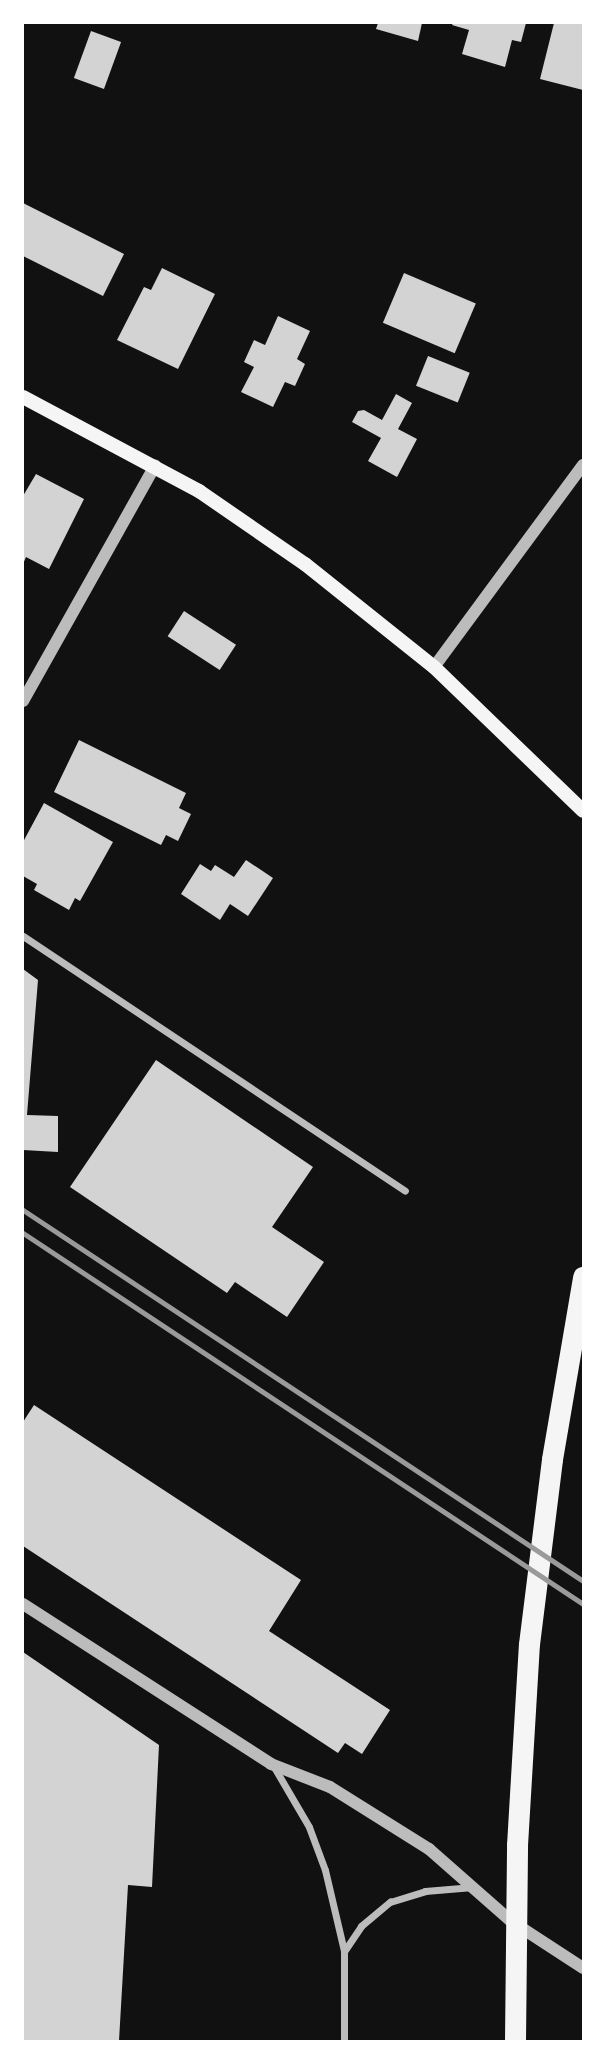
<!DOCTYPE html>
<html>
<head>
<meta charset="utf-8">
<style>
	body { margin:0 }
	#map { position:relative; width:606px; height:2064px; overflow:hidden; background:#111; font-family:Barlow,sans-serif }
	div>[style] { position:absolute }
	[style*='--x'] { left:calc(var(--x)*1px); top:calc(var(--y)*1px); width:calc(var(--w)*1px); rotate:calc(var(--a)*1deg) }
	.building>* { inset:0; background:#d3d3d3; transform-origin:0 0 }
	.minor>* { height:7px; margin:-3.5px; padding:0 3.5px; transform-origin:3.5px; border-radius:3.5px; background:#bcbcbc }
	.tertiary>* { height:12px; margin:-6px; padding:0 6px; transform-origin:6px; border-radius:6px; background:#bcbcbc }
	.secondary>* { height:14px; margin:-7px; padding:0 7px; transform-origin:7px; border-radius:7px; background:#f5f5f5 }
	.motorway>* { height:21px; margin:-10.5px; padding:0 10.5px; transform-origin:10.5px; border-radius:10.5px; background:#f5f5f5 }
	.rail>* { height:5px; margin:-2.5px; padding:0 2.5px; transform-origin:2.5px; border-radius:2.5px; background:#9a9a9a }
	span { translate:-50% -50%; white-space:nowrap; text-align:center; line-height:1.15; -webkit-text-stroke:7px #fff; paint-order:stroke }
	.frame { position:absolute; inset:0; border:24px solid #fff; pointer-events:none }
</style>
</head>
<body>
<div id="map">
	<div class="building">
		<div style="clip-path:polygon(378px 23px,422px 23px,418px 41px,376px 29px)"></div>
		<div style="clip-path:polygon(453px 23px,526px 23px,521px 42px,512px 40px,505px 67px,462px 54px,469px 30px,452px 25px)"></div>
		<div style="clip-path:polygon(554px 23px,583px 23px,583px 90px,540px 79px)"></div>
		<div style="left:91px;top:31px;width:32px;height:50px;rotate:20deg"></div>
		<div style="clip-path:polygon(23px 203px,124px 254px,103px 296px,23px 256px)"></div>
		<div style="clip-path:polygon(162px 268px,215px 294px,178px 369px,117px 340px,144px 287px,151px 290px)"></div>
		<div style="left:404px;top:273px;width:78px;height:54px;rotate:23deg"></div>
		<div style="clip-path:polygon(278px 316px,310px 331px,297px 359px,305px 364px,295px 386px,285px 382px,273px 407px,241px 392px,254px 367px,244px 362px,254px 340px,265px 345px)"></div>
		<div style="left:428px;top:356px;width:45px;height:32px;rotate:22deg"></div>
		<div style="clip-path:polygon(396px 394px,412px 403px,398px 429px,417px 439px,397px 477px,368px 461px,381px 438px,352px 422px,358px 411px,364px 410px,382px 420px)"></div>
		<div style="clip-path:polygon(36px 474px,84px 499px,49px 569px,26px 557px,23px 564px,23px 496px)"></div>
		<div style="left:184px;top:611px;width:62px;height:30px;rotate:33deg"></div>
		<div style="clip-path:polygon(79px 740px,186px 793px,179px 808px,191px 814px,178px 841px,166px 835px,161px 845px,54px 792px)"></div>
		<div style="clip-path:polygon(44px 803px,113px 842px,80px 901px,75px 898px,69px 910px,34px 890px,37px 884px,23px 876px,23px 842px)"></div>
		<div style="clip-path:polygon(246px 860px,273px 878px,248px 916px,230px 904px,220px 920px,181px 894px,200px 864px,211px 871px,215px 865px,234px 877px)"></div>
		<div style="clip-path:polygon(23px 969px,38px 980px,27px 1115px,58px 1116px,58px 1152px,23px 1150px)"></div>
		<div style="clip-path:polygon(156px 1060px,313px 1167px,272px 1227px,324px 1262px,287px 1317px,235px 1282px,227px 1293px,70px 1187px)"></div>
		<div style="clip-path:polygon(34px 1405px,301px 1580px,269px 1631px,390px 1710px,362px 1754px,345px 1743px,338px 1753px,23px 1546px,23px 1422px)"></div>
		<div style="clip-path:polygon(23px 1652px,159px 1745px,152px 1887px,128px 1885px,119px 2041px,23px 2041px)"></div>
	</div>
	<div class="minor">
		<div style="--x:23;--y:936;--w:459;--a:33.7"></div>
		<div style="--x:274;--y:1767;--w:69;--a:59.7"></div>
		<div style="--x:309;--y:1827;--w:46;--a:69.6"></div>
		<div style="--x:325;--y:1870;--w:83;--a:76.8"></div>
		<div style="--x:344;--y:1951;--w:90;--a:90"></div>
		<div style="--x:345;--y:1950;--w:29;--a:-56"></div>
		<div style="--x:361;--y:1926;--w:38;--a:-40"></div>
		<div style="--x:390;--y:1902;--w:37;--a:-17"></div>
		<div style="--x:425;--y:1891;--w:48;--a:-4.8"></div>
	</div>
	<div class="tertiary">
		<div style="--x:434;--y:667;--w:251;--a:-53.6"></div>
		<div style="--x:23;--y:701;--w:270;--a:-60.7"></div>
		<div style="--x:23;--y:1604;--w:295;--a:32.8"></div>
		<div style="--x:271;--y:1764;--w:63;--a:21.3"></div>
		<div style="--x:330;--y:1787;--w:117;--a:32.1"></div>
		<div style="--x:429;--y:1849;--w:109;--a:41.3"></div>
		<div style="--x:511;--y:1921;--w:86;--a:33.1"></div>
	</div>
	<div class="secondary">
		<div style="--x:23;--y:397;--w:200;--a:28.1"></div>
		<div style="--x:199;--y:491;--w:129;--a:34.6"></div>
		<div style="--x:305;--y:564;--w:165;--a:38.6"></div>
		<div style="--x:434;--y:667;--w:207;--a:44"></div>
	</div>
	<div class="motorway">
		<div style="--x:515;--y:2041;--w:196;--a:-89.4"></div>
		<div style="--x:517;--y:1845;--w:201;--a:-86.6"></div>
		<div style="--x:529;--y:1644;--w:186;--a:-82.9"></div>
		<div style="--x:552;--y:1459;--w:185;--a:-80.3"></div>
	</div>
	<div class="rail">
		<div style="--x:23;--y:1210;--w:672;--a:33.52"></div>
		<div style="--x:23;--y:1233;--w:672;--a:33.52"></div>
	</div>
	<div class="frame"></div>
</div>
</body>
</html>
